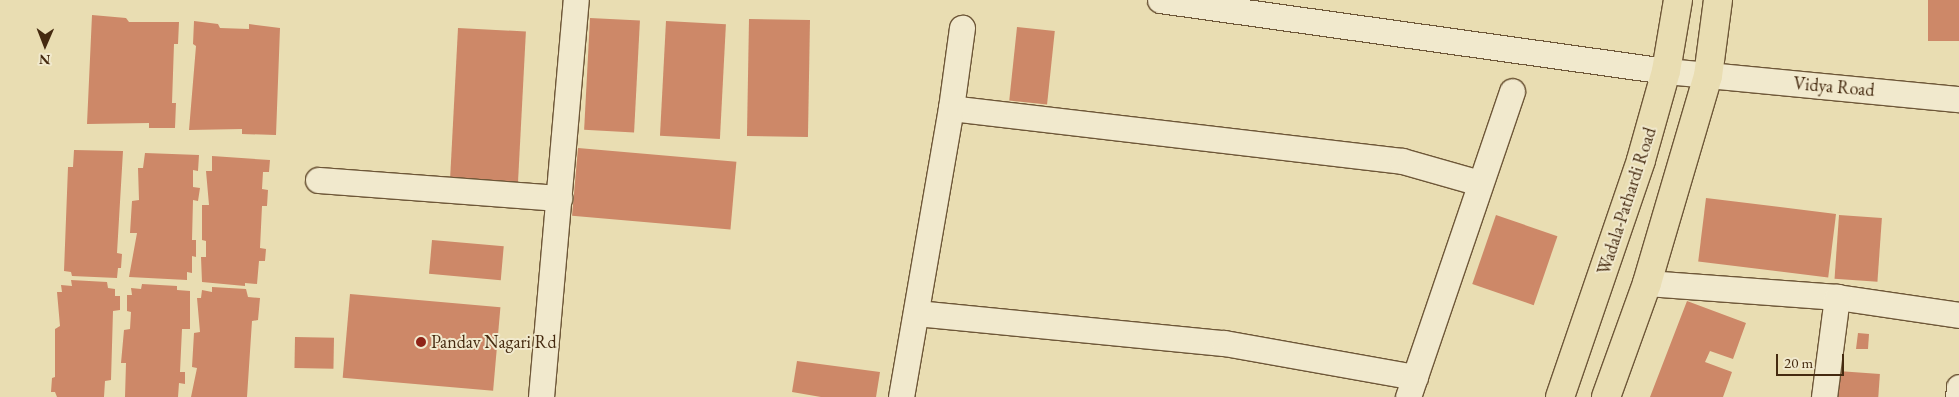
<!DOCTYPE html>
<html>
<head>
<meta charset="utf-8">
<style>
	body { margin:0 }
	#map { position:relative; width:1959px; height:397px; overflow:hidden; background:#e9ddb2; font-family:"EB Garamond",serif }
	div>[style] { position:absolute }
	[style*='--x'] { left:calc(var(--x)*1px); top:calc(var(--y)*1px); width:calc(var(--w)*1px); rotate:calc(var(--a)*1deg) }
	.building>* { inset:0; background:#cd8868; transform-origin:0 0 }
	.roads { filter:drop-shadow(1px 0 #6e5738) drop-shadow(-1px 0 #6e5738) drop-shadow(0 1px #6e5738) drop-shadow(0 -1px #6e5738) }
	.minor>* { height:25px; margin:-12.5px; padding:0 12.5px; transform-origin:12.5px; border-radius:12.5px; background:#f1e9cd }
	.major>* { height:28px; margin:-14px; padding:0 14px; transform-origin:14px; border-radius:14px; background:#e9ddb2 }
	.dots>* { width:14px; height:14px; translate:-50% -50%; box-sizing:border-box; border:2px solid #f1e9cd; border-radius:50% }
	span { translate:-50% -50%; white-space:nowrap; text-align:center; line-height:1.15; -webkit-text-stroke:4px #f1e9cd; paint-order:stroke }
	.street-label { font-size:18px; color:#452a10 }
	.poi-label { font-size:18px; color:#452a10 }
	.left { translate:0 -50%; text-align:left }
	.north { position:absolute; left:20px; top:20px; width:50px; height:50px; -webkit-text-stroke:4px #f1e9cd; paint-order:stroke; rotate:181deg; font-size:14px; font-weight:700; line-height:20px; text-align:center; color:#452a10 }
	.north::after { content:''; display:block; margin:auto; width:18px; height:22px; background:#452a10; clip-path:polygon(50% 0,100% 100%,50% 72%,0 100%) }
	.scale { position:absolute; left:1776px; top:354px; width:68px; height:22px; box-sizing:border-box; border:2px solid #452a10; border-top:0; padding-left:6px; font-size:15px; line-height:18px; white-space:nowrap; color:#452a10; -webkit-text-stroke:4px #f1e9cd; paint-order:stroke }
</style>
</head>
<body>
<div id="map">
	<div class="building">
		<div style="left:1928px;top:0;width:31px;height:41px"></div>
		<div style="clip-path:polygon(92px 15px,126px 18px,129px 22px,179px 22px,178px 44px,174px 44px,172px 103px,176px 103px,175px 128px,149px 128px,149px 123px,87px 124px)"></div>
		<div style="left:590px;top:18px;width:50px;height:112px;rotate:3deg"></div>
		<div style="left:749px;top:19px;width:61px;height:117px;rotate:1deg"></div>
		<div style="clip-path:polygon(194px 21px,218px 24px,220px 28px,249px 29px,249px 24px,280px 28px,276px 135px,242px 134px,242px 129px,189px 130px,196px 46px,193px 44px)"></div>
		<div style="left:666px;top:21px;width:60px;height:115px;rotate:3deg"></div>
		<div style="left:1017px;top:27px;width:38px;height:74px;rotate:6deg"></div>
		<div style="left:458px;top:28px;width:68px;height:158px;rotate:3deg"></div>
		<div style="left:578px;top:148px;width:159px;height:68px;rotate:5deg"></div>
		<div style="clip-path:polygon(74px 150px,123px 151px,117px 253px,122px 254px,121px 268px,118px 268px,117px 278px,72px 276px,71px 272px,64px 271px,68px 167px,73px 167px)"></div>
		<div style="clip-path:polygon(145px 153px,199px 155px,198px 171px,193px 170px,193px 187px,200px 188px,198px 201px,193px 200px,192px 240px,196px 240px,196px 257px,192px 256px,192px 273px,187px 272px,187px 280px,129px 277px,137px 233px,130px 233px,132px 201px,139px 200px,138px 168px,143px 168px)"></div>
		<div style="clip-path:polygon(212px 156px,270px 160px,269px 172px,263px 172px,262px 189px,268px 190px,267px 206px,262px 206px,260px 248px,266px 249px,265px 261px,259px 261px,257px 284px,245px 283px,245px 286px,202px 282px,201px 257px,206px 257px,206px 241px,202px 240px,202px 205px,209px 205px,206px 171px,212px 171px)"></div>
		<div style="left:1706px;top:198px;width:131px;height:64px;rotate:7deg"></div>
		<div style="left:1496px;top:215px;width:65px;height:73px;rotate:19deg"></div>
		<div style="left:1839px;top:215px;width:43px;height:64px;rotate:4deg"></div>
		<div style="left:432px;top:240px;width:72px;height:34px;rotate:5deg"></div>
		<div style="clip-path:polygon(71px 280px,107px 282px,108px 288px,115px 289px,115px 296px,120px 296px,120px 310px,113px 311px,111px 380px,105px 381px,104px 397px,57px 397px,55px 392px,51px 392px,52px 378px,55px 377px,55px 329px,60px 326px,57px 292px,62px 292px,61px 285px,72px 286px)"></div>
		<div style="clip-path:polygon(142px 284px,177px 286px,177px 290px,190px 291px,190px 329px,182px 329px,180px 372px,185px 372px,185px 384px,179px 383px,178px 397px,125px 397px,126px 363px,121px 363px,124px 330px,130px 329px,131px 312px,127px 311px,127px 295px,132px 295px,131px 288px,141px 289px)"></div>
		<div style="clip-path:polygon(212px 287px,246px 289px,248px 297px,260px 298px,258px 320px,252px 321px,247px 397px,191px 397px,197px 368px,192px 367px,194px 333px,200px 332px,197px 298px,201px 298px,202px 290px,212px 292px)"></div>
		<div style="left:350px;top:294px;width:151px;height:84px;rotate:5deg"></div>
		<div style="clip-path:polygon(1687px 301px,1746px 323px,1733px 359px,1710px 351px,1705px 362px,1732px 372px,1723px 397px,1650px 397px)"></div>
		<div style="clip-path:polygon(1858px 333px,1869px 334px,1868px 349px,1856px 349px)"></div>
		<div style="left:295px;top:337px;width:39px;height:31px;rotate:1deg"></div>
		<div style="clip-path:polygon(797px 361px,880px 372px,876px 397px,821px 397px,792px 392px)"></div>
		<div style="left:1838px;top:371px;width:42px;height:26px;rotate:4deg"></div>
	</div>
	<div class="roads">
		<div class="minor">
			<div style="--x:1160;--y:0;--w:511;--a:7.99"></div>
			<div style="--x:1666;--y:71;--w:294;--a:5.5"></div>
			<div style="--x:951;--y:108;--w:454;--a:6.7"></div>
			<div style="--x:1402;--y:161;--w:81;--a:15.8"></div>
			<div style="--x:318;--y:180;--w:242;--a:4.3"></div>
			<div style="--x:1647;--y:283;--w:191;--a:4.2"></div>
			<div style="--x:1837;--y:297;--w:123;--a:8.4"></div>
			<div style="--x:916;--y:313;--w:309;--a:5.6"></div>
			<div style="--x:1224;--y:343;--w:194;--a:10.1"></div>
			<div style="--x:541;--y:397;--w:399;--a:-85"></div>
			<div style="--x:901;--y:397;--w:293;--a:-80.2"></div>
			<div style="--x:951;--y:108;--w:81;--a:-82.2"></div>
			<div style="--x:1408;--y:397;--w:323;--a:-71.2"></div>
			<div style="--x:1824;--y:397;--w:101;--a:-82.6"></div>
			<div style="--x:1958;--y:397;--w:10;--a:-84"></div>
		</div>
		<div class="major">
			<div style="--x:1560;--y:397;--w:250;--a:-71.1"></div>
			<div style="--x:1641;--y:160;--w:92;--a:-74.3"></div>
			<div style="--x:1666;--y:71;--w:72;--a:-80.4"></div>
			<div style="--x:1606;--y:397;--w:121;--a:-70.2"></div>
			<div style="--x:1647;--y:283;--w:216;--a:-73.6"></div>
			<div style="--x:1708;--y:76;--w:77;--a:-82.5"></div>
		</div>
	</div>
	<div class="dots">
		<div style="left:421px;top:342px;background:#8f2418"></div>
	</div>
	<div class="street-label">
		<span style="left:1834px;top:87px;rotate:5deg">Vidya Road</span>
		<span style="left:1627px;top:201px;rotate:-72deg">Wadala-Pathardi Road</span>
	</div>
	<div class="poi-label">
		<span class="left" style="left:431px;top:342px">Pandav Nagari Rd</span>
	</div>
	<div class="north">N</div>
	<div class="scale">20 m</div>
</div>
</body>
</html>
